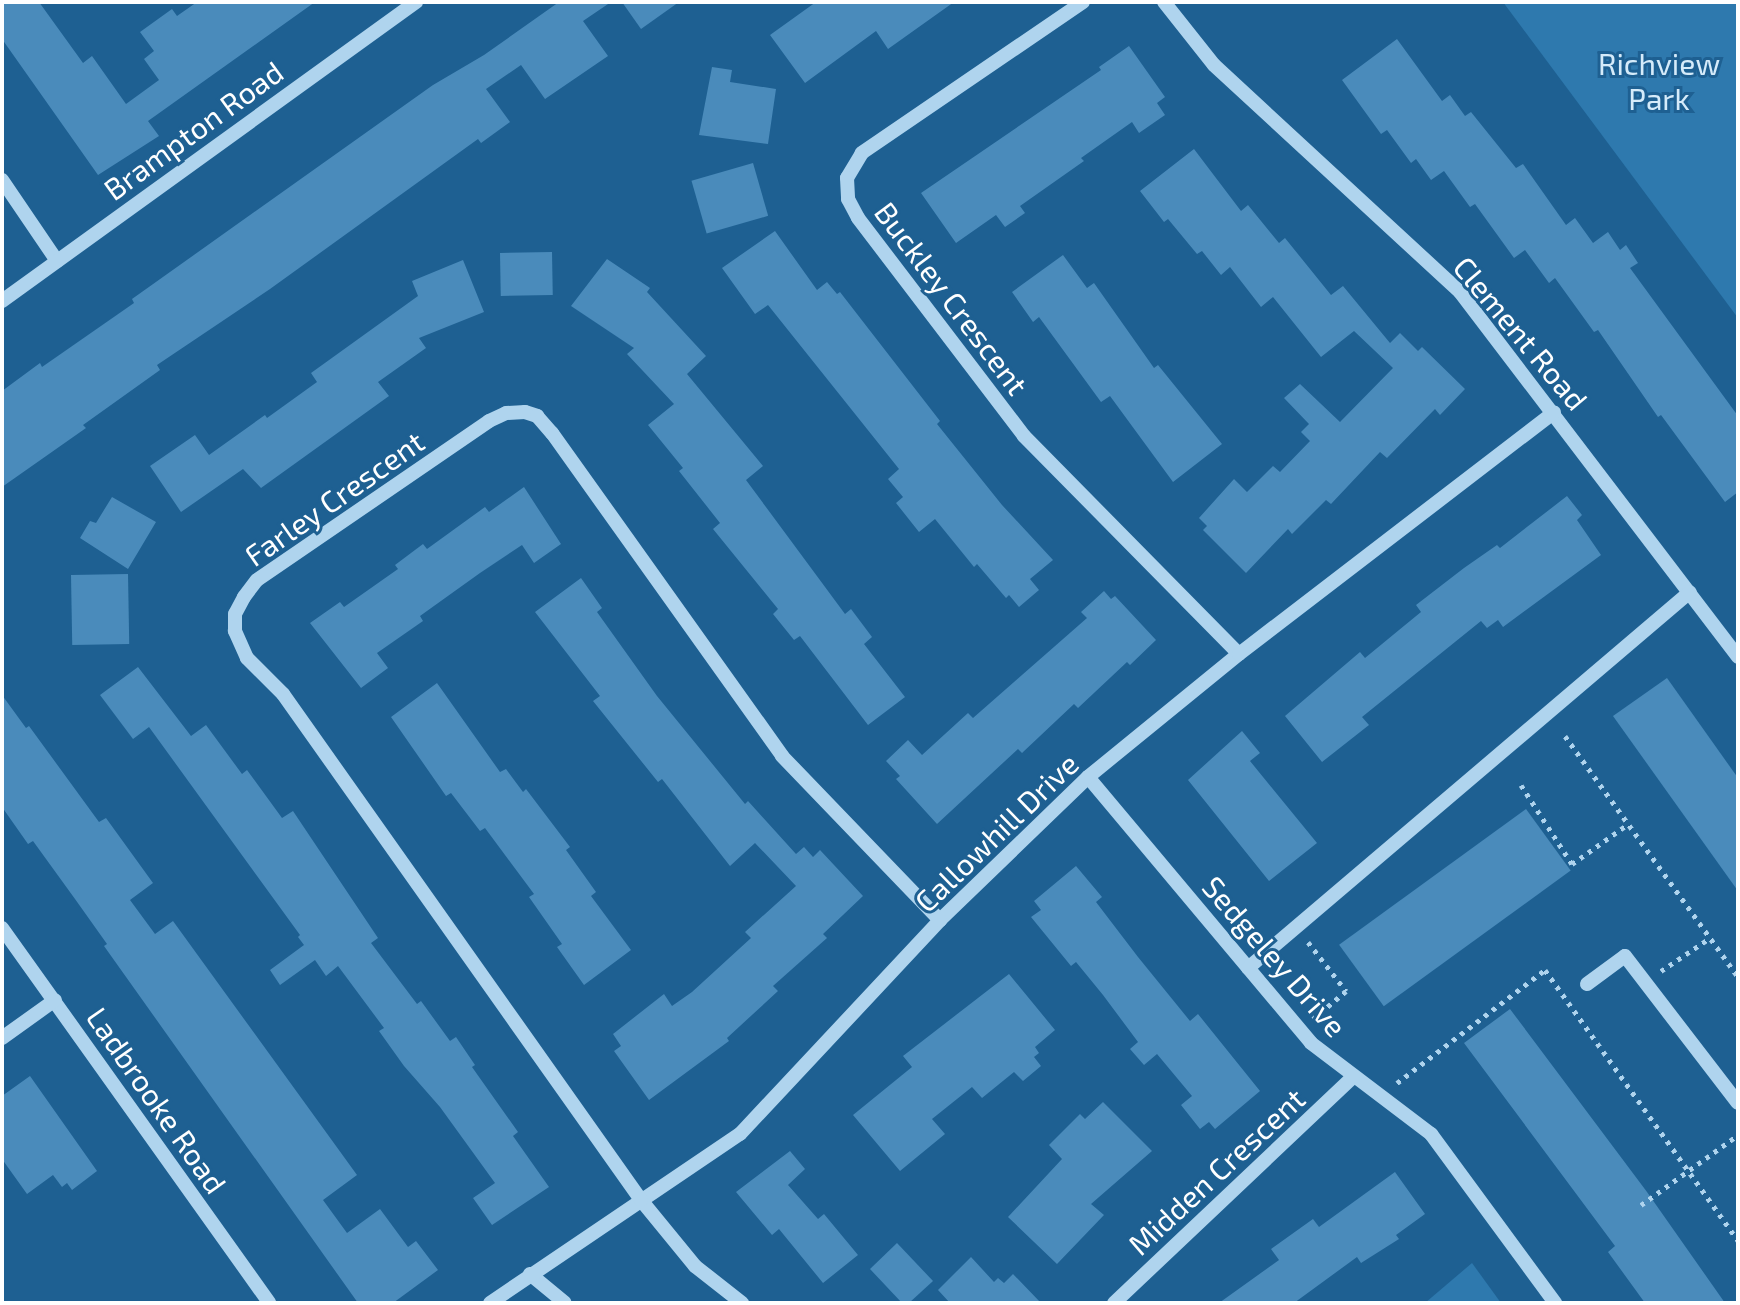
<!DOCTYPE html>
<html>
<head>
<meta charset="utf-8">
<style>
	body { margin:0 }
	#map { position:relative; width:1740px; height:1305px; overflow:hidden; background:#1e6092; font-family:"Exo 2",sans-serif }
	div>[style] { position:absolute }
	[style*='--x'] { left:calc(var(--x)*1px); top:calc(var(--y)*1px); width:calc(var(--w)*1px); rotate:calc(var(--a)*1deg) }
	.green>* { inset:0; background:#2e79ae }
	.building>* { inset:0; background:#4a8bbb; transform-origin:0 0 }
	.path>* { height:5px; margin-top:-2.5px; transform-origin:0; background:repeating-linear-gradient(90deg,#afd4ee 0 4px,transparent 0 10px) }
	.minor>* { height:14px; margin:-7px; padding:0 7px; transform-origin:7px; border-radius:7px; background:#afd4ee }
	span { translate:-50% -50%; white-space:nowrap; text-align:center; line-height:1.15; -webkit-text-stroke:6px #1e6092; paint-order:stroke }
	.park-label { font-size:30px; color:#d5ebfa }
	.street-label { font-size:30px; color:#fff }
	.frame { position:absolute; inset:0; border:4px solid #fff; pointer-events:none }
</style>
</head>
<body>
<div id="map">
	<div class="green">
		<div style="clip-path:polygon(1503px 2px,1738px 2px,1738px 318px)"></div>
		<div style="clip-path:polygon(1472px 1263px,1501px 1303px,1425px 1303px)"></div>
	</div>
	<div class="building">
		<div style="clip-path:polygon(2px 2px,39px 2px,83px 63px,92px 56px,126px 104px,159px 80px,144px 59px,154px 51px,140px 32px,172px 9px,177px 16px,197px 2px,315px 2px,148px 121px,159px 136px,98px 175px,2px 39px)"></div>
		<div style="clip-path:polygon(559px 2px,611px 2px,583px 21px,608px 56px,545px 99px,521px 65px,486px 89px,510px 122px,481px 143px,478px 139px,270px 289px,157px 365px,160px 370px,83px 425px,86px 428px,2px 487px,2px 391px,40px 363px,42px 367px,134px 303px,132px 299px,433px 85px,484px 55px)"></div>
		<div style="clip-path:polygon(622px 2px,679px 2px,641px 29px)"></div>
		<div style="clip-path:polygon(816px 2px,954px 2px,888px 49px,876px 31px,805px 83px,770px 35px)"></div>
		<div style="clip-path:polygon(1397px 39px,1442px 101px,1450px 95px,1465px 116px,1471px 112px,1516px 168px,1523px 164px,1566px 225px,1575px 218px,1593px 243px,1608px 232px,1620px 250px,1626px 245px,1638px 263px,1630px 268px,1738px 416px,1738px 492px,1725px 502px,1661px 415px,1658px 417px,1598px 330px,1594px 332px,1555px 278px,1549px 283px,1525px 250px,1514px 258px,1475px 204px,1470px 207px,1444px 171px,1431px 180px,1416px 159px,1411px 163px,1387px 130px,1381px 134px,1342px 80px)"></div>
		<div style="clip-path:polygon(1129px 46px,1165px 97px,1157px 103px,1165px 115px,1139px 133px,1132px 122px,1081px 158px,1084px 161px,1020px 206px,1025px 213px,1005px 227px,996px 215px,956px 243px,921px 193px,1101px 70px,1099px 67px)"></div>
		<div style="clip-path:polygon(712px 67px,732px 70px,730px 82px,776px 89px,768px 144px,699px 135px)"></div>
		<div style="clip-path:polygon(1194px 149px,1241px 211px,1248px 205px,1279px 243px,1285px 238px,1331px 295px,1343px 286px,1390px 343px,1400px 333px,1418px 351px,1422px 347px,1465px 389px,1440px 415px,1435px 409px,1387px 458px,1380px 452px,1331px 504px,1326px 500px,1292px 534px,1288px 529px,1246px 573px,1203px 530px,1207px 526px,1199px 518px,1234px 479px,1247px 492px,1273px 466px,1280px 472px,1310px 441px,1301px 432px,1309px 424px,1284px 398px,1300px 384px,1340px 422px,1393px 368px,1354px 331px,1321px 357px,1273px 297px,1261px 307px,1230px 267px,1221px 275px,1202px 251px,1197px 254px,1168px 219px,1164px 222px,1140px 191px)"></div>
		<div style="left:753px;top:163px;width:55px;height:64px;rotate:74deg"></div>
		<div style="clip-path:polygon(775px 231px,817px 290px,827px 282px,837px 294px,840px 292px,940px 421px,937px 424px,1002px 505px,1053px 560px,1030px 579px,1039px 590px,1019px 607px,1009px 595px,1006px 598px,977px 564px,974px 567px,935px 519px,919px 532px,896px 503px,903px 497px,888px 479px,899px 469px,768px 305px,755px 314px,722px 268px)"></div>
		<div style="left:552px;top:252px;width:43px;height:52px;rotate:89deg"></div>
		<div style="clip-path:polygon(1063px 255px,1087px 288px,1094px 283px,1154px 368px,1158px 365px,1222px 444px,1173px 482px,1110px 396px,1101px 402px,1039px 317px,1033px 322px,1012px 292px)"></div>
		<div style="clip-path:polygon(607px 259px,650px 288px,647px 292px,706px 356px,687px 374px,763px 466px,746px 480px,845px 614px,851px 609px,872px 637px,864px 644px,905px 697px,868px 725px,800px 636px,794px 640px,773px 614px,778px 609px,713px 529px,720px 523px,679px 471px,683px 468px,648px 425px,674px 404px,627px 354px,634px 348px,571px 306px)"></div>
		<div style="clip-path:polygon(463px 260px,484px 312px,419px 338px,426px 348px,378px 382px,389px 396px,261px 488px,243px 469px,181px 512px,150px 466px,195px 435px,209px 455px,265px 415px,267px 418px,317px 382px,311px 373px,418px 296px,412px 281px)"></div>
		<div style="clip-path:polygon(524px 487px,561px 544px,534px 563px,522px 545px,480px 573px,420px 616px,423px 621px,377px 653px,388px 668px,361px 688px,310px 623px,340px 602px,344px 607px,398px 569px,395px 565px,423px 544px,427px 549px,485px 507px,489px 512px)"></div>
		<div style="clip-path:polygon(1567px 496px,1582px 515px,1577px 520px,1601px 555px,1503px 627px,1498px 620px,1487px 628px,1481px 621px,1362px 717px,1369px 725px,1322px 762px,1285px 716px,1360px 652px,1365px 658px,1399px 630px,1421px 612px,1416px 605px,1464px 568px,1497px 545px,1500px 548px)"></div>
		<div style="clip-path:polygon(112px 497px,156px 522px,128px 569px,80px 538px,90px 521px,96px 523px)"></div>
		<div style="left:128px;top:574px;width:70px;height:57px;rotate:89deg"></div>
		<div style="clip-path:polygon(581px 578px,602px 608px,597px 612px,657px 696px,745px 804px,748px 801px,796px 854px,804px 847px,813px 857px,820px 850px,863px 896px,823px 934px,827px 938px,773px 986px,778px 991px,727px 1038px,729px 1041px,649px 1100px,614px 1051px,621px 1046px,613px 1034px,664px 994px,672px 1006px,692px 992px,751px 938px,745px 932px,796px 886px,755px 843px,730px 866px,662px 779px,658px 782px,593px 701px,600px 696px,535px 612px)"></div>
		<div style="clip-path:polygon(1104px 591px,1111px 599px,1115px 596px,1156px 640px,1130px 665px,1127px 662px,1078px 708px,1074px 704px,1022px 753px,1018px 749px,937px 824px,896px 779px,900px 776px,886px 761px,908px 740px,922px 755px,968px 713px,973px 718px,1087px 618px,1081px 612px)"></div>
		<div style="clip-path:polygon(138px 667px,191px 736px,206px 725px,242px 774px,247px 770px,282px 818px,293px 811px,378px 938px,371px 943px,417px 1004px,421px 1001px,450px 1041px,456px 1037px,475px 1065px,472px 1067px,518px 1132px,513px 1136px,549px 1187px,492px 1225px,473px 1198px,495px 1183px,440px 1107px,404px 1066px,379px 1031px,384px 1028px,338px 966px,326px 976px,315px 960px,280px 985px,270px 970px,304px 945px,298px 937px,300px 935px,149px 727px,133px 739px,100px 695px)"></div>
		<div style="clip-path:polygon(1667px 678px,1738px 778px,1738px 891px,1613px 716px)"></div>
		<div style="clip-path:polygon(437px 683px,500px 772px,506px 769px,523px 792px,526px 789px,570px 847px,566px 850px,596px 892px,591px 896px,631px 950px,584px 985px,557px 947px,562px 944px,529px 897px,534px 894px,485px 828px,480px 831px,451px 793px,446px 796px,391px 717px)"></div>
		<div style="clip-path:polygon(2px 695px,26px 728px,29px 726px,99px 822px,106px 818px,153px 883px,130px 900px,155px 934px,173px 921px,357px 1175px,323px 1200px,347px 1233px,380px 1209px,408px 1247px,416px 1241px,438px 1270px,393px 1303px,358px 1303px,104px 946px,107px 944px,75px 899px,33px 841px,28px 844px,2px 807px)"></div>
		<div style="clip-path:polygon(1242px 731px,1260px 753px,1250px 761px,1317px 843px,1269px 881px,1188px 780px)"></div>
		<div style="left:1526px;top:809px;width:76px;height:231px;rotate:54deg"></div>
		<div style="clip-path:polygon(1076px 866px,1102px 897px,1096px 902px,1138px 957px,1190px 1021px,1198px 1014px,1260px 1091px,1215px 1129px,1209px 1122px,1200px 1129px,1181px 1105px,1192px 1096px,1157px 1054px,1144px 1065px,1130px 1049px,1138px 1042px,1103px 995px,1076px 962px,1071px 966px,1031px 917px,1041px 910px,1034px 901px)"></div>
		<div style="clip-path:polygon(1009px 974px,1055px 1030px,1035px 1047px,1039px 1053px,1034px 1057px,1041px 1066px,1023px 1081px,1014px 1072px,982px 1098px,972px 1087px,932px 1119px,945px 1134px,900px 1171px,853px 1115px,912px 1067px,903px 1056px)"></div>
		<div style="clip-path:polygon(1510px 1009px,1647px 1192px,1725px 1303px,1645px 1303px,1608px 1252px,1615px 1246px,1464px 1043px)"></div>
		<div style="clip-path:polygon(30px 1076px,97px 1171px,72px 1190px,67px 1183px,62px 1187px,53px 1175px,27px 1194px,2px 1159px,2px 1096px)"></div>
		<div style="clip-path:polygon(1103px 1102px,1152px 1151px,1091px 1204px,1104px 1215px,1057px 1264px,1008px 1217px,1062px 1159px,1049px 1145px,1080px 1114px,1085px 1119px)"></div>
		<div style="clip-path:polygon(790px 1151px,805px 1169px,788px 1185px,818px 1219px,824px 1214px,858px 1255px,823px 1283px,779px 1229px,772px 1235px,736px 1192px)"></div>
		<div style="clip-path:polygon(1395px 1172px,1425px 1214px,1396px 1235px,1399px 1239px,1361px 1263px,1357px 1257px,1294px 1303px,1219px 1303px,1279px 1260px,1271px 1249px,1313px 1219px,1319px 1227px)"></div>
		<div style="clip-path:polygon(897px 1243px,933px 1281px,909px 1303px,902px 1303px,870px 1269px)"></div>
		<div style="clip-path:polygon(971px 1257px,994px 1282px,998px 1278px,1004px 1283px,1013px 1274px,1041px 1303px,950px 1303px,938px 1290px)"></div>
	</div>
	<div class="path">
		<div style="--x:1565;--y:736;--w:297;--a:54.3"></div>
		<div style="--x:1521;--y:785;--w:94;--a:57.2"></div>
		<div style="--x:1572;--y:864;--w:69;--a:-35.5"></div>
		<div style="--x:1308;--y:942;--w:62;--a:52.2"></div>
		<div style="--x:1346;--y:991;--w:43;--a:139.7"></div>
		<div style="--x:1661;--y:971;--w:59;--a:-34"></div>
		<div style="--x:1397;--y:1083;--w:186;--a:-37.4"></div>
		<div style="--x:1545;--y:970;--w:333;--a:54.5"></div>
		<div style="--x:1641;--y:1205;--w:120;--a:-35.8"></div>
	</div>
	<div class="minor">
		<div style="--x:1083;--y:2;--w:268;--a:145.7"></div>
		<div style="--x:862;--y:153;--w:29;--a:121"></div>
		<div style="--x:847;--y:178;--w:21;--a:87"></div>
		<div style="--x:848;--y:199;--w:21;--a:62"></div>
		<div style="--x:858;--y:218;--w:274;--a:52.7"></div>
		<div style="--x:1024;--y:436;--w:306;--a:45.4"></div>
		<div style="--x:1164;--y:2;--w:80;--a:51.6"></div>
		<div style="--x:1214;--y:65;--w:335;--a:42.7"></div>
		<div style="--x:1460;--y:292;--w:459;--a:52.7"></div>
		<div style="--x:2;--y:180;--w:98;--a:55.8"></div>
		<div style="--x:2;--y:301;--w:511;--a:-35.84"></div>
		<div style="--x:1088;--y:777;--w:347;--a:50"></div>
		<div style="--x:1311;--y:1043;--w:151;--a:37.2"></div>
		<div style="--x:1431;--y:1134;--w:210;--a:53.7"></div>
		<div style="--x:2;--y:928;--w:460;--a:54.5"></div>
		<div style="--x:1248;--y:968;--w:580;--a:-40.39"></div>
		<div style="--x:1587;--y:984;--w:47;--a:-36.4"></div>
		<div style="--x:1625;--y:956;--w:185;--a:52.5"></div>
		<div style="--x:2;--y:1038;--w:65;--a:-35.6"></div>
		<div style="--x:530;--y:1274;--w:45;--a:39.6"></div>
		<div style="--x:490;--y:1303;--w:302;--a:-34.1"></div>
		<div style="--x:740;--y:1134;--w:293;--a:-46.9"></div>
		<div style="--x:940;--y:920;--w:206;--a:-44"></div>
		<div style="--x:1088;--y:777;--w:195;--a:-39.2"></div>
		<div style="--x:1239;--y:654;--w:397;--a:-37.5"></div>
		<div style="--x:742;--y:1303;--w:60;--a:-141.8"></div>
		<div style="--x:695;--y:1266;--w:85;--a:-129.3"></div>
		<div style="--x:641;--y:1200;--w:620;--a:-125.28"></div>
		<div style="--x:283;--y:694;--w:51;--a:-135"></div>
		<div style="--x:247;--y:658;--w:30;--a:-114"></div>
		<div style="--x:235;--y:631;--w:17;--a:-90"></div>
		<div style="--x:235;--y:614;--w:19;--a:-62"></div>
		<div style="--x:244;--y:597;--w:21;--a:-53"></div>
		<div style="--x:257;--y:580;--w:281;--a:-34.4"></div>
		<div style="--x:489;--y:421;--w:19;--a:-25"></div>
		<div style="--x:506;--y:413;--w:19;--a:-3"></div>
		<div style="--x:525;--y:412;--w:13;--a:18"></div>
		<div style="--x:537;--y:416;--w:23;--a:49"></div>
		<div style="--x:552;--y:433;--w:397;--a:54.5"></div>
		<div style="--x:782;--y:756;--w:228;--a:46.1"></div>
		<div style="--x:1114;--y:1303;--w:329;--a:-43.4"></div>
	</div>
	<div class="park-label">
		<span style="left:1659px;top:80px">Richview<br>Park</span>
	</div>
	<div class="street-label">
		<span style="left:193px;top:130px;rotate:-36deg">Brampton Road</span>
		<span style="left:952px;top:298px;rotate:53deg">Buckley Crescent</span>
		<span style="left:1521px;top:333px;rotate:50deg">Clement Road</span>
		<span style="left:334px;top:498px;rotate:-35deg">Farley Crescent</span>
		<span style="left:996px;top:832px;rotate:-44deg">Callowhill Drive</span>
		<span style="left:1275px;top:956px;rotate:49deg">Sedgeley Drive</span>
		<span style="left:157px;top:1100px;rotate:55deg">Ladbrooke Road</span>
		<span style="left:1216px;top:1171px;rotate:-43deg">Midden Crescent</span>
	</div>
	<div class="frame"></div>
</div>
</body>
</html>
